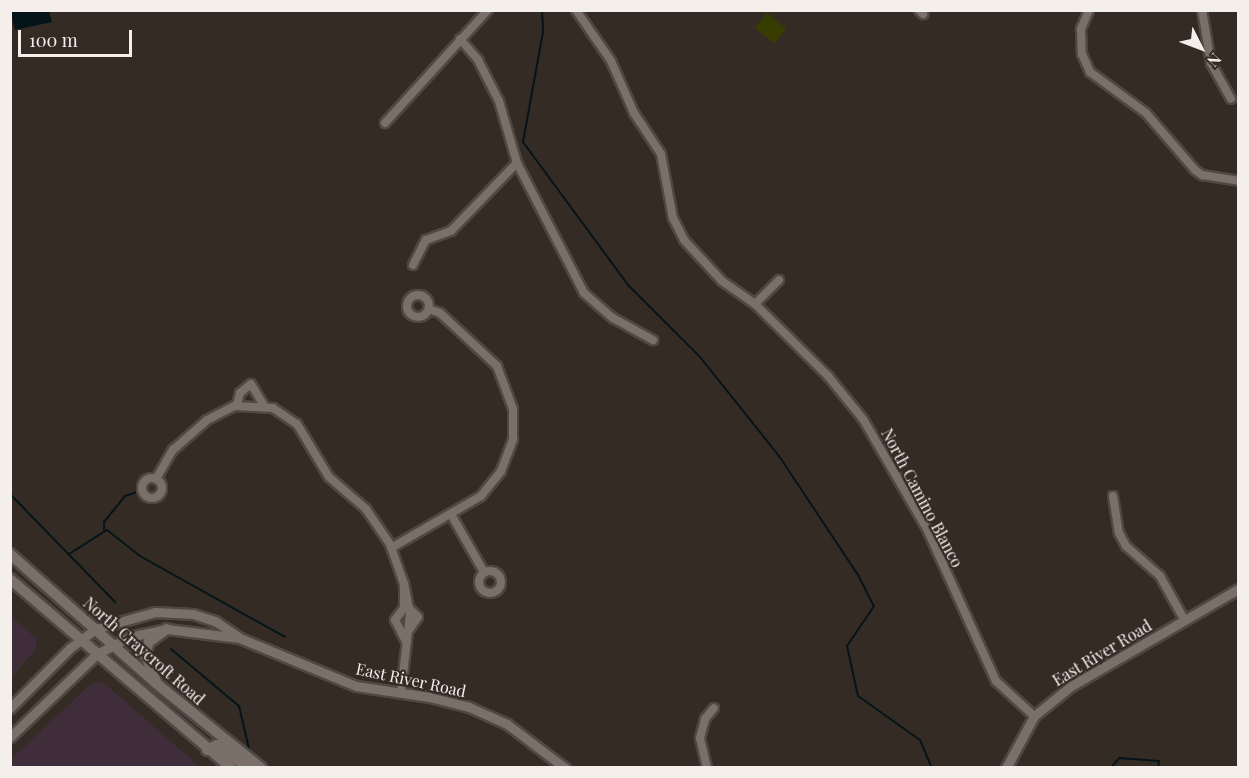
<!DOCTYPE html>
<html>
<head>
<meta charset="utf-8">
<style>
	body { margin:0 }
	#map { position:relative; width:1249px; height:778px; overflow:hidden; background:#342b25; font-family:"Playfair Display",serif }
	div>[style] { position:absolute }
	[style*='--x'] { left:calc(var(--x)*1px); top:calc(var(--y)*1px); width:calc(var(--w)*1px); rotate:calc(var(--a)*1deg) }
	.commercial>* { inset:0; background:#3f2e39 }
	.green>* { inset:0; background:#373d01; transform-origin:0 0 }
	.water>* { inset:0; background:#051418 }
	.stream>* { height:2px; margin:-1px; padding:0 1px; transform-origin:1px; border-radius:1px; background:#051418 }
	.roads { filter:drop-shadow(2px 0 #4f4843) drop-shadow(-2px 0 #4f4843) drop-shadow(0 2px #4f4843) drop-shadow(0 -2px #4f4843) }
	.minor>* { height:8px; margin:-4px; padding:0 4px; transform-origin:4px; border-radius:4px; background:#7b7069 }
	.minor>.ring { margin:-4px; padding:0; box-sizing:content-box; background:none; border:8px solid #7b7069; border-radius:50% }
	.tertiary>* { height:9px; margin:-4.5px; padding:0 4.5px; transform-origin:4.5px; border-radius:4.5px; background:#7b7069 }
	.secondary>* { height:10px; margin:-5px; padding:0 5px; transform-origin:5px; border-radius:5px; background:#7b7069 }
	span { translate:-50% -50%; white-space:nowrap; text-align:center; line-height:1.15; -webkit-text-stroke:4.5px #342b25; paint-order:stroke }
	.street-label { font-size:16px; color:#f5efeb }
	.frame { position:absolute; inset:0; border:12px solid #f5efeb; pointer-events:none }
	.north { position:absolute; left:1171px; top:18px; width:60px; height:60px; -webkit-text-stroke:4px #342b25; paint-order:stroke; rotate:132deg; font-size:16px; font-weight:700; line-height:24px; text-align:center; color:#f5efeb }
	.north::after { content:''; display:block; margin:auto; width:21px; height:27px; background:#f5efeb; clip-path:polygon(50% 0,100% 100%,50% 72%,0 100%) }
	.scale { position:absolute; left:18px; top:30px; width:114px; height:27px; box-sizing:border-box; border:3px solid #f5efeb; border-top:0; padding-left:8px; font-size:18px; line-height:21px; white-space:nowrap; color:#f5efeb; -webkit-text-stroke:4px #342b25; paint-order:stroke }
</style>
</head>
<body>
<div id="map">
	<div class="commercial">
		<div style="clip-path:polygon(11px 616px,37px 639px,36px 649px,11px 678px)"></div>
		<div style="clip-path:polygon(94px 681px,104px 683px,200px 767px,11px 767px,11px 759px)"></div>
	</div>
	<div class="green">
		<div style="left:767px;top:13px;width:25px;height:19px;rotate:40deg"></div>
	</div>
	<div class="water">
		<div style="clip-path:polygon(10px 11px,49px 11px,52px 22px,15px 30px)"></div>
	</div>
	<div class="stream">
		<div style="--x:542;--y:10;--w:22;--a:87"></div>
		<div style="--x:543;--y:32;--w:112;--a:100.3"></div>
		<div style="--x:523;--y:142;--w:177;--a:53.7"></div>
		<div style="--x:628;--y:285;--w:102;--a:45"></div>
		<div style="--x:700;--y:357;--w:127;--a:51.4"></div>
		<div style="--x:779;--y:456;--w:143;--a:56.4"></div>
		<div style="--x:858;--y:575;--w:35;--a:63"></div>
		<div style="--x:874;--y:606;--w:48;--a:124"></div>
		<div style="--x:847;--y:646;--w:51;--a:77.6"></div>
		<div style="--x:858;--y:696;--w:76;--a:35.4"></div>
		<div style="--x:920;--y:740;--w:30;--a:67"></div>
		<div style="--x:10;--y:494;--w:151;--a:45.8"></div>
		<div style="--x:104;--y:530;--w:8;--a:-90"></div>
		<div style="--x:104;--y:522;--w:33;--a:-51"></div>
		<div style="--x:125;--y:496;--w:16;--a:-18"></div>
		<div style="--x:69;--y:554;--w:45;--a:-32.3"></div>
		<div style="--x:107;--y:530;--w:42;--a:38.2"></div>
		<div style="--x:140;--y:556;--w:166;--a:29.2"></div>
		<div style="--x:171;--y:649;--w:89;--a:40"></div>
		<div style="--x:239;--y:706;--w:48;--a:76.8"></div>
		<div style="--x:1111;--y:768;--w:13;--a:-51"></div>
		<div style="--x:1119;--y:758;--w:40;--a:4.3"></div>
		<div style="--x:1159;--y:761;--w:7;--a:98"></div>
	</div>
	<div class="roads">
		<div class="minor">
			<div style="--x:576;--y:10;--w:62;--a:55.5"></div>
			<div style="--x:611;--y:61;--w:57;--a:66.1"></div>
			<div style="--x:634;--y:113;--w:49;--a:56.6"></div>
			<div style="--x:661;--y:154;--w:65;--a:79.4"></div>
			<div style="--x:673;--y:218;--w:25;--a:63"></div>
			<div style="--x:684;--y:240;--w:56;--a:47.2"></div>
			<div style="--x:722;--y:281;--w:40;--a:34.9"></div>
			<div style="--x:755;--y:304;--w:103;--a:44.6"></div>
			<div style="--x:828;--y:376;--w:55;--a:50.9"></div>
			<div style="--x:863;--y:419;--w:127;--a:59.8"></div>
			<div style="--x:927;--y:529;--w:167;--a:65.6"></div>
			<div style="--x:996;--y:681;--w:52;--a:42.6"></div>
			<div style="--x:919;--y:10;--w:6;--a:45"></div>
			<div style="--x:1089;--y:10;--w:21;--a:113"></div>
			<div style="--x:1081;--y:29;--w:25;--a:88"></div>
			<div style="--x:1082;--y:54;--w:20;--a:66"></div>
			<div style="--x:1090;--y:72;--w:69;--a:36.2"></div>
			<div style="--x:1146;--y:113;--w:75;--a:49.3"></div>
			<div style="--x:1195;--y:170;--w:9;--a:36"></div>
			<div style="--x:1202;--y:175;--w:36;--a:9"></div>
			<div style="--x:1202;--y:10;--w:54;--a:80.4"></div>
			<div style="--x:1211;--y:63;--w:41;--a:60.9"></div>
			<div style="--x:460;--y:39;--w:28;--a:49"></div>
			<div style="--x:478;--y:60;--w:46;--a:62.9"></div>
			<div style="--x:499;--y:101;--w:65;--a:73.8"></div>
			<div style="--x:517;--y:163;--w:146;--a:62.7"></div>
			<div style="--x:584;--y:293;--w:38;--a:41"></div>
			<div style="--x:613;--y:318;--w:46;--a:28.8"></div>
			<div style="--x:385;--y:123;--w:153;--a:-47.7"></div>
			<div style="--x:413;--y:265;--w:28;--a:-63"></div>
			<div style="--x:426;--y:240;--w:27;--a:-20"></div>
			<div style="--x:451;--y:231;--w:95;--a:-45.9"></div>
			<div class="ring" style="left:407px;top:295px;width:14px;height:14px"></div>
			<div style="--x:755;--y:304;--w:34;--a:-45"></div>
			<div style="--x:237;--y:405;--w:12;--a:-76"></div>
			<div style="--x:240;--y:393;--w:14;--a:-39"></div>
			<div style="--x:251;--y:384;--w:26;--a:59"></div>
			<div class="ring" style="left:142px;top:478px;width:12px;height:12px"></div>
			<div style="--x:156;--y:479;--w:34;--a:-60"></div>
			<div style="--x:173;--y:450;--w:45;--a:-41.4"></div>
			<div style="--x:207;--y:420;--w:31;--a:-27"></div>
			<div style="--x:235;--y:406;--w:38;--a:3"></div>
			<div style="--x:273;--y:408;--w:29;--a:34"></div>
			<div style="--x:297;--y:424;--w:62;--a:58.9"></div>
			<div style="--x:329;--y:477;--w:49;--a:40.9"></div>
			<div style="--x:366;--y:509;--w:42;--a:55.6"></div>
			<div style="--x:390;--y:544;--w:42;--a:70.7"></div>
			<div style="--x:1113;--y:496;--w:37;--a:81"></div>
			<div style="--x:1119;--y:533;--w:15;--a:62"></div>
			<div style="--x:1126;--y:546;--w:45;--a:41.4"></div>
			<div style="--x:1160;--y:576;--w:51;--a:60.9"></div>
			<div style="--x:452;--y:516;--w:64;--a:60.3"></div>
			<div style="--x:391;--y:548;--w:104;--a:-30"></div>
			<div style="--x:481;--y:496;--w:32;--a:-51"></div>
			<div style="--x:501;--y:471;--w:34;--a:-69"></div>
			<div style="--x:513;--y:439;--w:30;--a:-90"></div>
			<div style="--x:513;--y:409;--w:46;--a:-110.4"></div>
			<div style="--x:497;--y:366;--w:78;--a:-137.1"></div>
			<div style="--x:440;--y:313;--w:12;--a:-160"></div>
			<div class="ring" style="left:479px;top:571px;width:14px;height:14px"></div>
			<div style="--x:408;--y:607;--w:14;--a:45"></div>
			<div style="--x:418;--y:617;--w:14;--a:124"></div>
			<div style="--x:404;--y:608;--w:15;--a:127"></div>
			<div style="--x:395;--y:620;--w:25;--a:63"></div>
			<div style="--x:401;--y:692;--w:79;--a:-83.4"></div>
			<div style="--x:410;--y:614;--w:31;--a:-101"></div>
			<div style="--x:404;--y:584;--w:24;--a:90"></div>
			<div style="--x:707;--y:768;--w:31;--a:-103"></div>
			<div style="--x:700;--y:738;--w:20;--a:-75"></div>
			<div style="--x:705;--y:719;--w:14;--a:-51"></div>
		</div>
		<div class="tertiary">
			<div style="--x:10;--y:708;--w:85;--a:-45"></div>
			<div style="--x:70;--y:648;--w:31;--a:-37"></div>
			<div style="--x:95;--y:629;--w:62;--a:-15.8"></div>
			<div style="--x:155;--y:612;--w:38;--a:3"></div>
			<div style="--x:193;--y:614;--w:23;--a:18"></div>
			<div style="--x:215;--y:621;--w:32;--a:34"></div>
			<div style="--x:242;--y:639;--w:123;--a:22.4"></div>
			<div style="--x:356;--y:686;--w:74;--a:8.6"></div>
			<div style="--x:429;--y:697;--w:41;--a:14"></div>
			<div style="--x:469;--y:707;--w:42;--a:24.1"></div>
			<div style="--x:507;--y:724;--w:73;--a:37.2"></div>
			<div style="--x:10;--y:737;--w:120;--a:-43.7"></div>
			<div style="--x:97;--y:654;--w:36;--a:-28"></div>
			<div style="--x:129;--y:637;--w:39;--a:-12"></div>
			<div style="--x:167;--y:629;--w:73;--a:7.1"></div>
			<div style="--x:1006;--y:768;--w:59;--a:-61.7"></div>
			<div style="--x:1034;--y:716;--w:48;--a:-39"></div>
			<div style="--x:1071;--y:686;--w:193;--a:-30.1"></div>
		</div>
		<div class="secondary">
			<div style="--x:10;--y:554;--w:196;--a:41.5"></div>
			<div style="--x:157;--y:684;--w:134;--a:38.9"></div>
			<div style="--x:10;--y:579;--w:291;--a:40.5"></div>
			<div style="--x:156;--y:681;--w:29;--a:-112"></div>
			<div style="--x:145;--y:654;--w:13;--a:-72"></div>
			<div style="--x:149;--y:642;--w:22;--a:-36"></div>
			<div style="--x:207;--y:750;--w:11;--a:-27"></div>
			<div style="--x:217;--y:745;--w:39;--a:36"></div>
		</div>
	</div>
	<div class="street-label">
		<span style="left:922px;top:498px;rotate:62deg">North Camino Blanco</span>
		<span style="left:144px;top:651px;rotate:41deg">North Craycroft Road</span>
		<span style="left:1102px;top:653px;rotate:-31deg">East River Road</span>
		<span style="left:411px;top:680px;rotate:12deg">East River Road</span>
	</div>
	<div class="frame"></div>
	<div class="north">N</div>
	<div class="scale">100 m</div>
</div>
</body>
</html>
